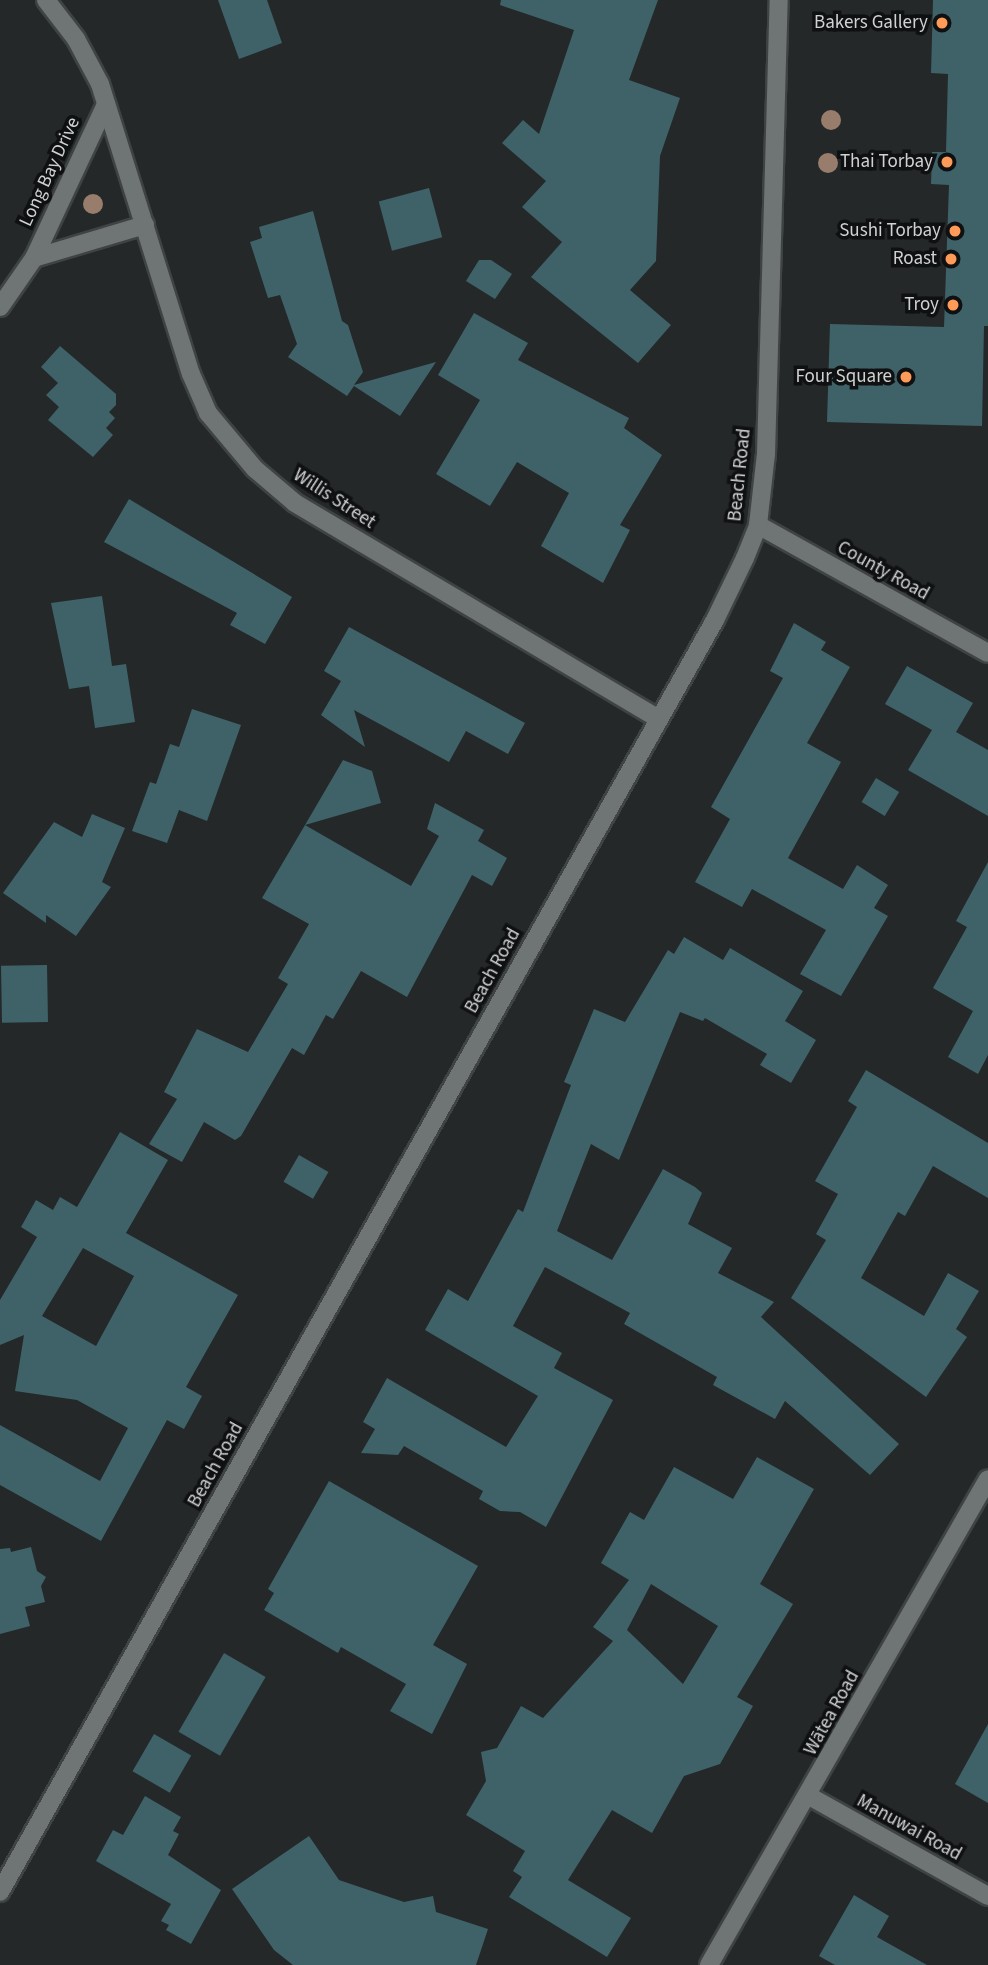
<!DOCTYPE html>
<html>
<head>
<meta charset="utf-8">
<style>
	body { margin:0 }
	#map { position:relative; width:988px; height:1965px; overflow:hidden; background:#242829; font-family:"Source Sans 3",sans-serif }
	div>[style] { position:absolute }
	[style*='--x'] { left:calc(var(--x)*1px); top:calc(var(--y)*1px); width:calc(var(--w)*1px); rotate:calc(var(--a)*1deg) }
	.building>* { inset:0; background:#3e6268; transform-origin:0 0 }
	.roads { filter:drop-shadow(2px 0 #3f4343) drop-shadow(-2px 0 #3f4343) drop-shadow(0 2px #3f4343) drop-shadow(0 -2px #3f4343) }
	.minor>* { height:18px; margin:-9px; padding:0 9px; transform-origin:9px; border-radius:9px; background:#6f7474 }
	.tertiary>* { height:18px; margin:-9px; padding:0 9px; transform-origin:9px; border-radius:9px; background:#6f7474 }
	.secondary>* { height:18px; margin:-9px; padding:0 9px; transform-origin:9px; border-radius:9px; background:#6f7474 }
	.trees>* { width:20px; height:20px; margin:-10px; border-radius:50%; background:#987d6d }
	.dots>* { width:19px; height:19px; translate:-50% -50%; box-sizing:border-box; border:4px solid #0f1011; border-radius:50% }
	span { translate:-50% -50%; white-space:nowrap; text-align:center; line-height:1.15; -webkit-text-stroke:7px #0f1011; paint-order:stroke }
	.poi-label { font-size:19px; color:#cfd2d2 }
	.right { translate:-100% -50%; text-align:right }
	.street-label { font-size:19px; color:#cfd2d2 }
</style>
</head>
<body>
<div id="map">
	<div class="building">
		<div style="clip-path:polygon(218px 0,267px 0,282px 43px,239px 59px)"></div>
		<div style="clip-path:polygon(501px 0,658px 0,629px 80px,680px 98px,660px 156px,656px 261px,630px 290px,671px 325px,638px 363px,531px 277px,562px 242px,522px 207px,546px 181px,502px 143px,523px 120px,539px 134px,574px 30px,500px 5px)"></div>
		<div style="clip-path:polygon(933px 0,988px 0,988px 326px,984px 326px,982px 426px,827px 422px,830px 324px,944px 327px,949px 185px,931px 184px,932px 152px,946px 152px,948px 74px,931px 73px)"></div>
		<div style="left:429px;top:188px;width:51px;height:52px;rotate:75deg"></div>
		<div style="clip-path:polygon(313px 211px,342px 321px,348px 325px,363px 372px,354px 385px,436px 362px,400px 416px,354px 386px,347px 396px,288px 357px,297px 344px,280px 295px,268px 298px,250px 242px,262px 238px,259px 227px)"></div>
		<div style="clip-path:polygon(479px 260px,491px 260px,512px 274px,495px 299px,466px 281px)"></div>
		<div style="clip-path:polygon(474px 313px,528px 343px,518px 360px,629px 418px,624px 428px,662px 455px,620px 525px,630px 530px,603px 583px,541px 546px,569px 493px,517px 462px,490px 506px,436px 474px,480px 400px,438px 375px)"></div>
		<div style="clip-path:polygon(60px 346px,116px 394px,116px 405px,109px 412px,115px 418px,106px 428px,113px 435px,93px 457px,48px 420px,59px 407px,46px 395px,58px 383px,41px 367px)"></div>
		<div style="clip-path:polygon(129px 499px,292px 597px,265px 644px,230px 625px,237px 613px,104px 542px)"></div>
		<div style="clip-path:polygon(102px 596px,112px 666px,126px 664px,135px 722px,95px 728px,89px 686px,69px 689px,51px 603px)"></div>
		<div style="clip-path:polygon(794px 623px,826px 642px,821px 650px,850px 667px,807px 743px,841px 762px,788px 858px,843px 889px,857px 865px,888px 885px,874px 908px,888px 916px,841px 996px,800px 974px,826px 930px,752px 889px,742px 907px,695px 882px,730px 819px,711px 807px,783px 678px,770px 671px)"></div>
		<div style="clip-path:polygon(349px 627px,525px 723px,508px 754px,466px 731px,449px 762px,354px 710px,365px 747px,321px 715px,341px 681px,324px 671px)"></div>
		<div style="clip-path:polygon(907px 666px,973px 703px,956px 732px,988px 750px,988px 816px,908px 770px,932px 730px,885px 704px)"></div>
		<div style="clip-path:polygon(192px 709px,241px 725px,207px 821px,179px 810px,167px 843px,132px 831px,150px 782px,156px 784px,170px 744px,179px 747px)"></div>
		<div style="clip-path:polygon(343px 760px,372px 771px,381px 803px,305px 825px)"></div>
		<div style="left:876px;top:778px;width:27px;height:28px;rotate:31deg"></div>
		<div style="clip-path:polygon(435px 803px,484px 830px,478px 841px,507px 858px,492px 886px,472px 875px,407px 997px,361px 971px,333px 1019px,326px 1015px,304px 1055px,292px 1048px,241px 1136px,235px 1140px,204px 1122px,182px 1162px,149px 1144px,177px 1099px,164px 1092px,197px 1029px,248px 1052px,288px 984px,278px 978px,309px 924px,262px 898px,305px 825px,411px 886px,439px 836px,427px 829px)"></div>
		<div style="clip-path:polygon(92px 814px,125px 828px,102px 882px,111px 887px,76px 936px,46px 915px,46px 923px,3px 893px,54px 822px,82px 837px)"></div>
		<div style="clip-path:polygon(988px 862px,988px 1055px,978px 1074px,948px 1057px,973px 1011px,933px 988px,967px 927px,956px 921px)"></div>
		<div style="clip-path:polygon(684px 937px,723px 960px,730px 948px,803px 991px,785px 1021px,816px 1040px,791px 1083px,760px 1065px,767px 1054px,705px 1018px,703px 1021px,680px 1012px,619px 1160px,591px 1144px,557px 1231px,612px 1260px,663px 1169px,695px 1187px,702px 1193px,688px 1224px,732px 1248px,718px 1273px,774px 1302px,761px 1317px,899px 1444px,870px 1475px,785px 1401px,775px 1419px,713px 1385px,717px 1377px,624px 1324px,630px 1313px,545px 1267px,513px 1326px,562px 1353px,554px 1368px,613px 1400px,546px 1527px,520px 1512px,500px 1511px,479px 1499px,483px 1491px,404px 1446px,398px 1455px,361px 1453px,375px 1429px,363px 1422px,387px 1378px,506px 1447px,538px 1396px,425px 1330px,448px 1289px,468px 1301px,518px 1209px,523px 1212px,571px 1085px,564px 1082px,594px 1009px,625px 1022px,668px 950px,674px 954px)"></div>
		<div style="left:47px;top:965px;width:57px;height:46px;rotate:89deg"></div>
		<div style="clip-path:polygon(866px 1070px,988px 1143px,988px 1198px,933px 1166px,905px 1216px,898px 1212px,861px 1278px,924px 1316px,948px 1273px,979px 1291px,956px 1329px,967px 1337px,926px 1397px,791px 1298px,826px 1240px,816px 1234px,838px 1194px,815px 1181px,857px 1107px,848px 1101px)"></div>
		<div style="clip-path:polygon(evenodd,120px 1132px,168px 1160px,126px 1233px,238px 1295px,186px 1387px,202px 1396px,184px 1429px,167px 1420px,101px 1541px,0 1485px,0 1425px,100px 1481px,128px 1428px,77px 1400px,15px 1391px,24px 1335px,0 1345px,0 1300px,37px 1237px,21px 1227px,36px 1200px,53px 1210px,60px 1197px,77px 1207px,120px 1132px,83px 1248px,134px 1276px,96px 1346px,42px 1316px,83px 1248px)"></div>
		<div style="left:299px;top:1155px;width:34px;height:31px;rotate:30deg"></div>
		<div style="clip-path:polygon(evenodd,757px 1457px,814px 1489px,760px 1584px,793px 1604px,737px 1697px,753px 1706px,720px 1764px,684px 1776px,652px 1833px,612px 1810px,568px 1880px,631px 1918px,607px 1957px,509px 1897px,522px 1877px,513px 1871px,525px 1851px,466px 1815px,486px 1781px,481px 1752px,497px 1748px,521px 1706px,543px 1718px,613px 1641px,593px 1627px,629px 1580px,601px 1563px,630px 1512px,644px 1520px,674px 1467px,733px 1499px,757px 1457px,651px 1584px,718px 1626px,683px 1684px,627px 1630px,651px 1584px)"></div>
		<div style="clip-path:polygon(329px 1481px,478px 1566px,433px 1645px,467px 1664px,432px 1734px,390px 1711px,406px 1684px,341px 1647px,338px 1653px,264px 1610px,274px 1593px,268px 1589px)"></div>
		<div style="clip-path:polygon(31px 1547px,37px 1571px,46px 1577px,41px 1586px,45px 1602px,25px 1607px,30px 1626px,0 1634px,0 1549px,10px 1548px,11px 1552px)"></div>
		<div style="left:224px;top:1653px;width:48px;height:91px;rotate:30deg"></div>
		<div style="clip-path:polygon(988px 1724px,988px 1803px,955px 1784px)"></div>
		<div style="left:154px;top:1734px;width:43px;height:43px;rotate:30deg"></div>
		<div style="clip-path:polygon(145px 1796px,181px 1817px,173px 1831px,179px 1834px,168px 1855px,221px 1890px,191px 1944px,166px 1930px,169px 1925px,161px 1921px,171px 1904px,96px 1861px,113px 1830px,123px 1835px)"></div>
		<div style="clip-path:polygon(309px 1836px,339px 1880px,404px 1902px,433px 1896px,436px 1912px,488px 1929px,476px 1965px,293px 1965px,274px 1950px,232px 1889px)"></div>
		<div style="clip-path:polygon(854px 1895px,889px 1916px,877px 1937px,927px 1965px,835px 1965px,819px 1956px)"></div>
	</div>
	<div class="roads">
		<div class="minor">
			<div style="--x:46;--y:0;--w:49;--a:52.4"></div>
			<div style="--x:76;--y:39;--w:51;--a:61.9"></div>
			<div style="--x:100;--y:84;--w:304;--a:72.6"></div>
			<div style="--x:191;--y:374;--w:43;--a:66.4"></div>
			<div style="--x:208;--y:413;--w:73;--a:50"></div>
			<div style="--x:255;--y:469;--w:52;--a:40.4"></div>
			<div style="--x:295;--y:503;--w:423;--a:30.7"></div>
			<div style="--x:34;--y:258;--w:116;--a:-16.6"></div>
			<div style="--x:0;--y:307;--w:60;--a:-55.2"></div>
			<div style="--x:34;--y:258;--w:170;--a:-64.9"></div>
			<div style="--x:809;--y:1796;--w:205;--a:29.2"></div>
			<div style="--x:709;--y:1965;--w:560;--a:-60.14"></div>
		</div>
		<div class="tertiary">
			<div style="--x:758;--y:525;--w:263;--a:29.1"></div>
		</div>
		<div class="secondary">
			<div style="--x:0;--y:1892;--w:1459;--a:-60.66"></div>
			<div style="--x:715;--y:620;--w:69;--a:-64.2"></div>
			<div style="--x:745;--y:558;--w:35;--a:-68"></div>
			<div style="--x:758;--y:525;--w:71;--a:-83.6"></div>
			<div style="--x:766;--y:454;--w:454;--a:-88.4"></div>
		</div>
	</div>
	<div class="trees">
		<div style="left:831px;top:120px"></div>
		<div style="left:828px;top:163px"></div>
		<div style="left:93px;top:204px"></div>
	</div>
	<div class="dots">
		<div style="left:942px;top:23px;background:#fe9b59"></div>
		<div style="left:947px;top:162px;background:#fe9b59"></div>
		<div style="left:955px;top:231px;background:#fe9b59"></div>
		<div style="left:951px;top:259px;background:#fe9b59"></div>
		<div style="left:953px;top:305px;background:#fe9b59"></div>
		<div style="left:906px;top:377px;background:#fe9b59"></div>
	</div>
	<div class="poi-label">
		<span class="right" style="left:928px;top:23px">Bakers Gallery</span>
		<span class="right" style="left:933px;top:162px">Thai Torbay</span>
		<span class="right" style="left:941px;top:231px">Sushi Torbay</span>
		<span class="right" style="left:937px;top:259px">Roast</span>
		<span class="right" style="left:939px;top:305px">Troy</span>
		<span class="right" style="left:892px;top:377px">Four Square</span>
	</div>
	<div class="street-label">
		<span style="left:50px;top:172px;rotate:-65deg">Long Bay Drive</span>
		<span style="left:740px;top:475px;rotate:-84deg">Beach Road</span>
		<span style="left:334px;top:499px;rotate:33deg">Willis Street</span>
		<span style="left:883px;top:571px;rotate:29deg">County Road</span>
		<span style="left:493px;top:971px;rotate:-61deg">Beach Road</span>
		<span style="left:216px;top:1465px;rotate:-61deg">Beach Road</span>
		<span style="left:832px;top:1713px;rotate:-61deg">Wātea Road</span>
		<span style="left:909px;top:1828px;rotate:29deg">Manuwai Road</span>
	</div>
</div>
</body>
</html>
